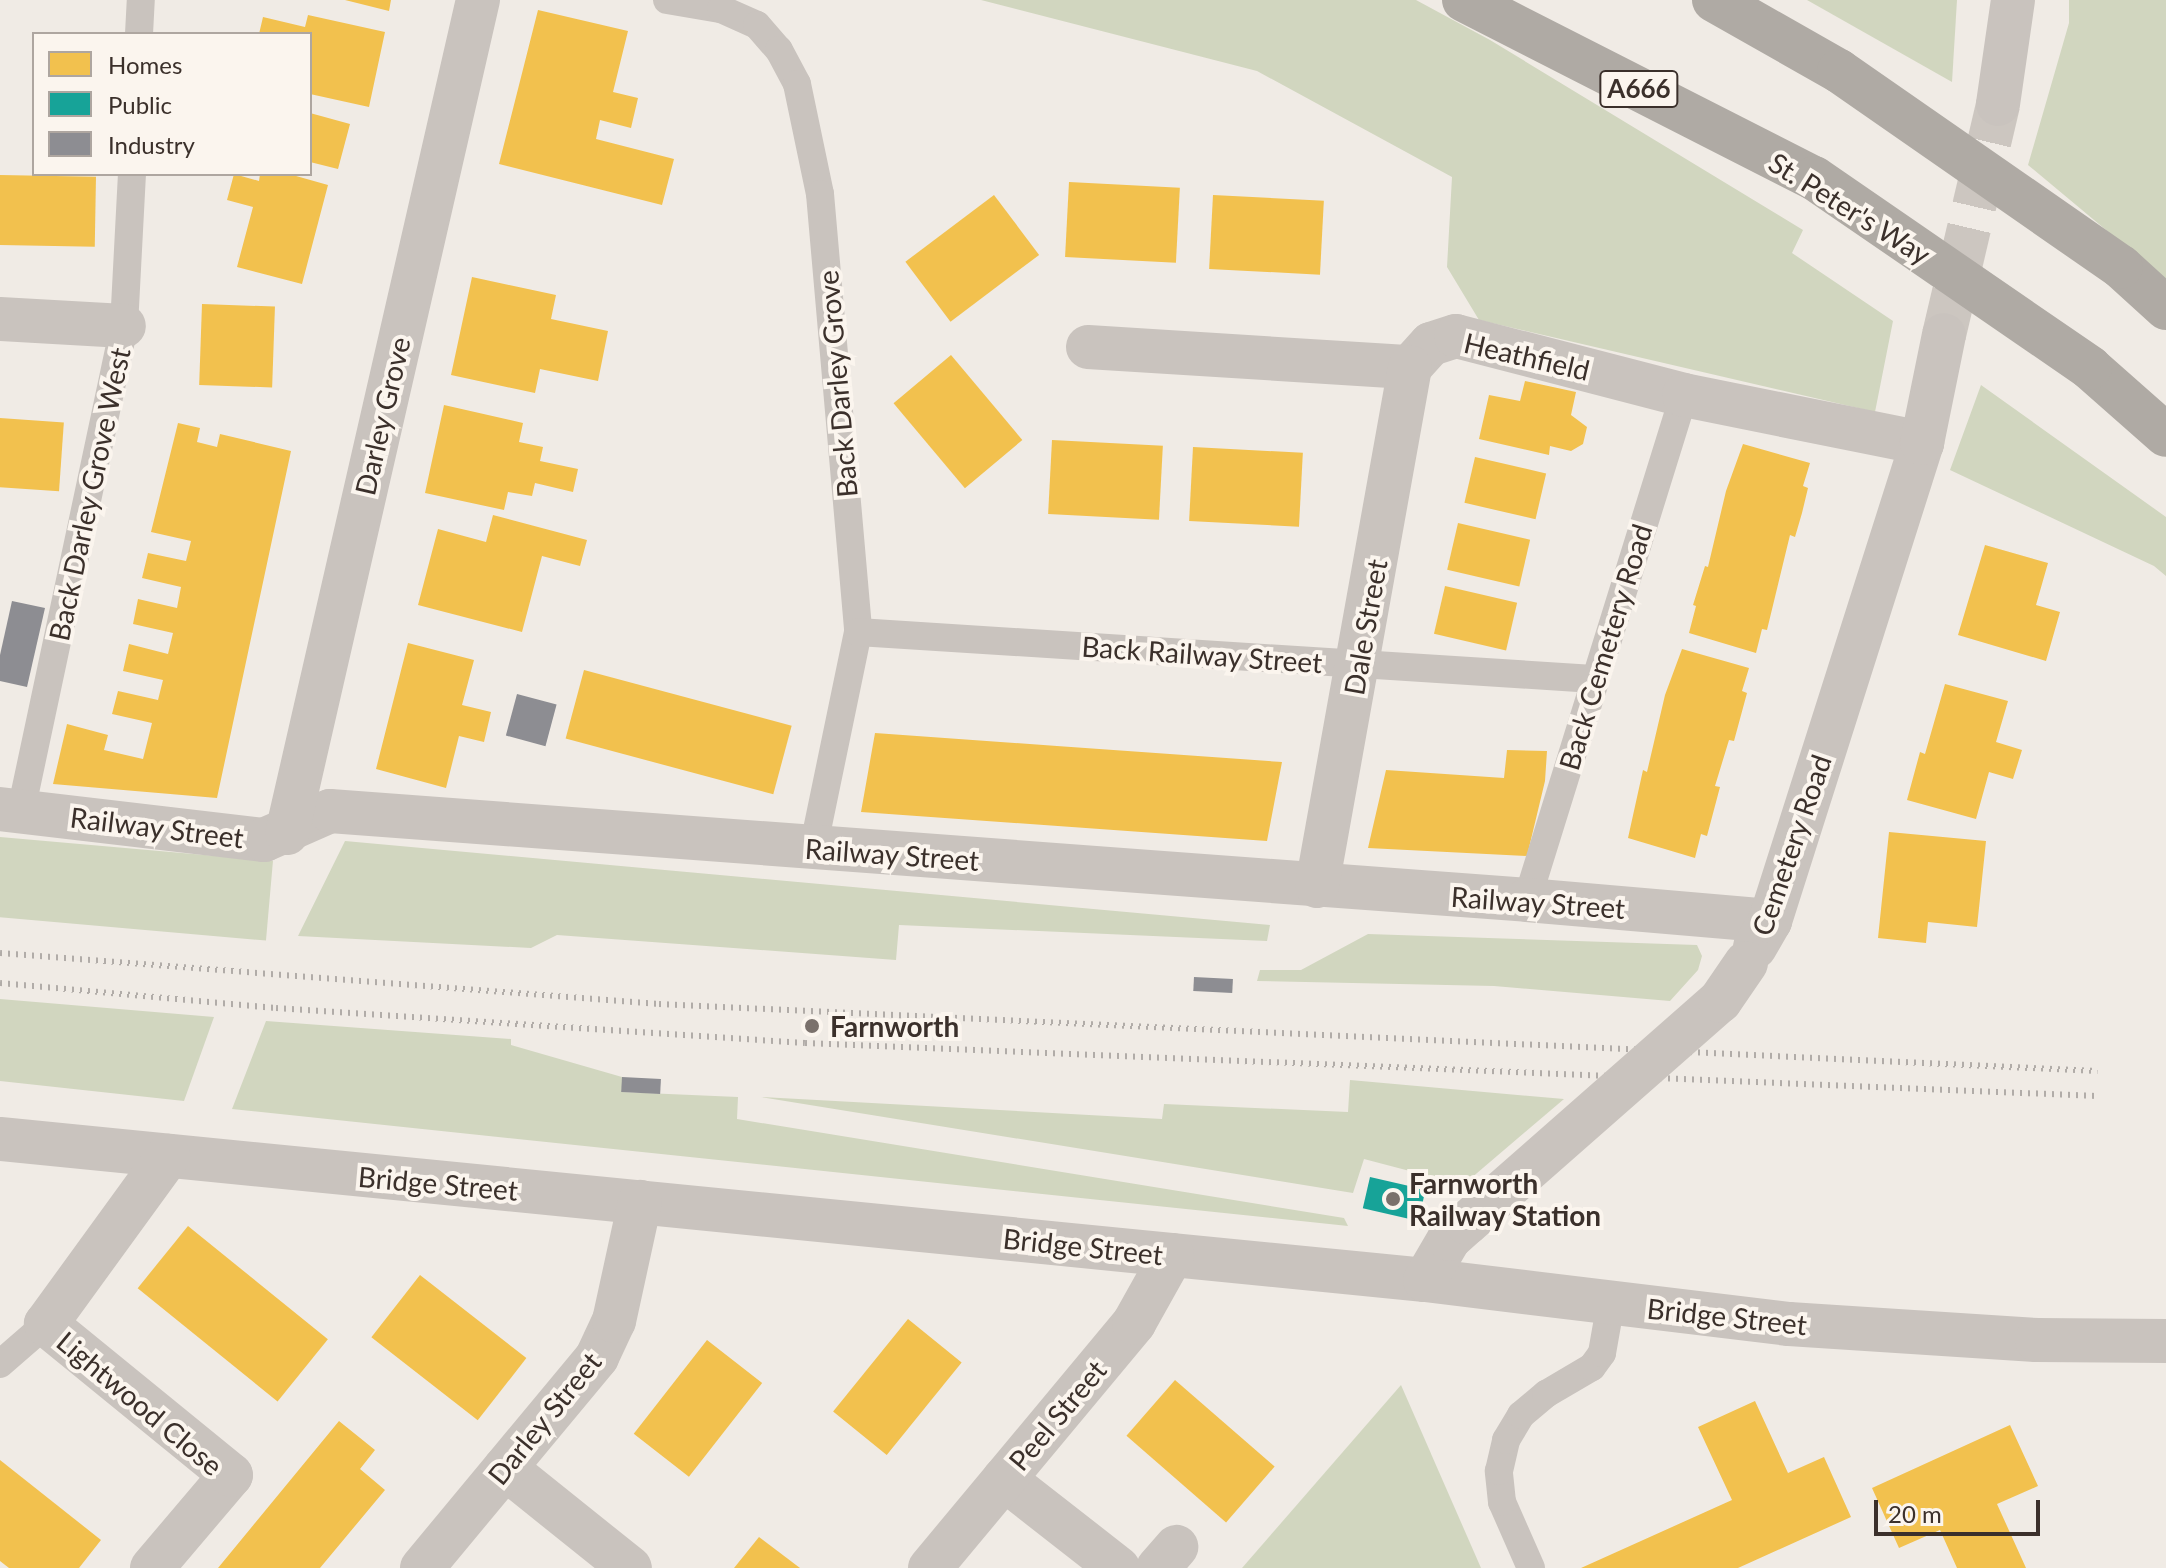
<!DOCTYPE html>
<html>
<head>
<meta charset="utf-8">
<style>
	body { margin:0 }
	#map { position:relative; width:2166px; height:1568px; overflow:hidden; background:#f0ebe5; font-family:Lato,sans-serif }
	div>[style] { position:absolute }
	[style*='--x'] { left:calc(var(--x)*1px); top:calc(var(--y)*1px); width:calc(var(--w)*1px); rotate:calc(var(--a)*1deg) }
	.green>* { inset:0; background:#d1d6bf; transform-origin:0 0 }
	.homes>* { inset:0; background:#f2c14e; transform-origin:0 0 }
	.public>* { inset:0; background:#17a398; transform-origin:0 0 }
	.industry>* { inset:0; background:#8d8d92; transform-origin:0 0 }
	.street-tunnel>* { height:44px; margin-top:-22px; transform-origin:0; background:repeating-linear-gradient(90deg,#ccc6c0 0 44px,transparent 0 66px) }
	.lane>* { height:28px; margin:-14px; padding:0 14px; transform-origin:14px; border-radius:14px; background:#c9c3be }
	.street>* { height:44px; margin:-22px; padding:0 22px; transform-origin:22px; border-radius:22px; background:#c9c3be }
	.highway>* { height:44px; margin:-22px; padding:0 22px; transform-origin:22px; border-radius:22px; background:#afaaa4 }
	.rail>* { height:6px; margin-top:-3px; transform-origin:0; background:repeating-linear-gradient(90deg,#b1aca8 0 2px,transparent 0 8px) }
	.street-bridge>* { height:44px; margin:-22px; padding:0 22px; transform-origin:22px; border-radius:22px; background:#c9c3be }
	.highway-bridge>* { height:44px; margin:-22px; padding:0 22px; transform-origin:22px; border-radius:22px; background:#afaaa4 }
	.dots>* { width:22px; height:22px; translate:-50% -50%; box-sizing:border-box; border:4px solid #fbf5ee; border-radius:50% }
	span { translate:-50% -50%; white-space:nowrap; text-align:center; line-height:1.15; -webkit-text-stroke:8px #fbf5ee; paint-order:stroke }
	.shield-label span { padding:2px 6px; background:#fbf5ee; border:2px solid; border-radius:6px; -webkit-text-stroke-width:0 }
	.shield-label { font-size:26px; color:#3b302b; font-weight:700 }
	.street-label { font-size:28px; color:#3b302b }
	.poi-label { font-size:28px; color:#3b302b; font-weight:700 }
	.left { translate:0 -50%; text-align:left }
	.legend { position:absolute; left:32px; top:32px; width:280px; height:144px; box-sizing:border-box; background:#fbf5ee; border:2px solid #aea6a0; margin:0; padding:10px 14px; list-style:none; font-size:24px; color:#3b302b }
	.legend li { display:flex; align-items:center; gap:16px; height:40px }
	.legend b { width:40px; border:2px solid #aea6a0 }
	.scale { position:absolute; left:1874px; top:1500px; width:166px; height:36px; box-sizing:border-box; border:4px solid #3b302b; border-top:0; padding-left:10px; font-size:24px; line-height:28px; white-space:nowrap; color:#3b302b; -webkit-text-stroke:6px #fbf5ee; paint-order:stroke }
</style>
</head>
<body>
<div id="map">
	<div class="green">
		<div style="clip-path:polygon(981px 0,1416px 0,1490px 40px,1803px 230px,1792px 253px,1893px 321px,1875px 412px,1479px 320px,1447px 267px,1452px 177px,1257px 71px)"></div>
		<div style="clip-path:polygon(1807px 0,1957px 0,1952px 82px)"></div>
		<div style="clip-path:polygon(2069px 0,2166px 0,2166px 280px,2028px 165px,2069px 23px)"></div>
		<div style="clip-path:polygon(1981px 385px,2166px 517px,2166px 576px,2154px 566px,1950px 470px)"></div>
		<div style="left:0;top:837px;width:274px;height:80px;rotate:5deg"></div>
		<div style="clip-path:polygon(345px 841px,1270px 925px,1267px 941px,899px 925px,896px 960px,557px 935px,531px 948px,298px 936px)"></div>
		<div style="clip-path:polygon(1368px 934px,1697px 945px,1702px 956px,1698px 970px,1670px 1001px,1494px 986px,1257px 981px,1260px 970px,1301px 970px)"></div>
		<div style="clip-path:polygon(0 999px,214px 1017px,184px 1101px,0 1081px)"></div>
		<div style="clip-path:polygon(266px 1021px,511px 1039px,511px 1045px,622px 1077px,622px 1092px,738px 1097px,737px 1119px,1344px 1218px,1348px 1226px,232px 1109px)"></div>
		<div style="clip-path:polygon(1350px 1080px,1564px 1099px,1463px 1185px,1364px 1159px,1353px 1193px,761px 1097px,1162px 1119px,1164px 1104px,1348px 1112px)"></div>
		<div style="clip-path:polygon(1401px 1385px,1481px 1568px,1242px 1568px)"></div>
	</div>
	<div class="homes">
		<div style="clip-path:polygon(345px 0,391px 0,389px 11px)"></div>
		<div style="clip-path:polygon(538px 10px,628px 31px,613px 92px,638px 98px,631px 128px,600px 120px,596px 139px,674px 159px,662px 205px,499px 164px)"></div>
		<div style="clip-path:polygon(308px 15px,385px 32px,369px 107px,310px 94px,310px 34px,259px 34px,263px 17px,305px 27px)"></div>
		<div style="clip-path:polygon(310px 113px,350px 124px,338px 169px,310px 162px)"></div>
		<div style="clip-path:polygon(234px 174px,259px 181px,260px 174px,289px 174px,328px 185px,302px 284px,237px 267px,253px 207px,227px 200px)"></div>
		<div style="left:0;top:175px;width:96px;height:70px;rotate:1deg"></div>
		<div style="left:1069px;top:182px;width:111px;height:75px;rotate:3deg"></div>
		<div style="left:994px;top:195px;width:75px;height:111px;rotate:53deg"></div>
		<div style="left:1213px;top:195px;width:111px;height:74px;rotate:3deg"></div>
		<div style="clip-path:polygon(472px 277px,556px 295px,551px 319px,608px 331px,598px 381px,540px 369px,535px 393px,451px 375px)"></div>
		<div style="left:202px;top:304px;width:73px;height:81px;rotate:2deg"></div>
		<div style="left:951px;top:355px;width:111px;height:75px;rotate:50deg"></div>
		<div style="clip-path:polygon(1525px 381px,1576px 392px,1571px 415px,1587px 427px,1583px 444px,1571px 451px,1550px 446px,1549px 455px,1479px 439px,1489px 395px,1520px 401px)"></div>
		<div style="clip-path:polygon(444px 405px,523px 423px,519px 442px,543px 447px,540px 461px,578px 469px,573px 492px,535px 483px,532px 496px,508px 492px,504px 510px,425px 493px)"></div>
		<div style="left:0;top:418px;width:64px;height:69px;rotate:4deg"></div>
		<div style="clip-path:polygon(178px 423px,200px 428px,197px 442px,217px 447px,220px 434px,291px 451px,217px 798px,53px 784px,67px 724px,108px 735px,104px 750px,143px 759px,152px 723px,112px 714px,118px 691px,158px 700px,163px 680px,123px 671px,129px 644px,168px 654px,173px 633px,133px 624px,138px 599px,177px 608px,181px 587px,142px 578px,148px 553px,186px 561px,191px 541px,151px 532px)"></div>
		<div style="left:1052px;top:440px;width:111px;height:74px;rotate:3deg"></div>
		<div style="clip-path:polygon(1743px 444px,1810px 463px,1803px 486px,1808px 488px,1802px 513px,1795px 537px,1790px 535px,1767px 630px,1762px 629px,1756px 653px,1689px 633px,1696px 606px,1693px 605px,1705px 566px,1708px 567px,1726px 491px)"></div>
		<div style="left:1193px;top:447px;width:110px;height:74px;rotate:3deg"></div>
		<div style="left:1475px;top:457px;width:73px;height:47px;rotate:13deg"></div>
		<div style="clip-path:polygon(493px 515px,587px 540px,580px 566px,542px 556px,522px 632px,418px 605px,438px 529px,486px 542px)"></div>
		<div style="left:1458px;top:523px;width:74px;height:48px;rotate:13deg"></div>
		<div style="clip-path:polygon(1985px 545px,2048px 563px,2036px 605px,2060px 612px,2046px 661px,1958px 635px)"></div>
		<div style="left:1445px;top:586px;width:74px;height:49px;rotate:13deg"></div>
		<div style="clip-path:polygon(408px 643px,474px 660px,462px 705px,491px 712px,484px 742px,459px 736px,446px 788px,376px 769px)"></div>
		<div style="clip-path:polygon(1682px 649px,1749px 668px,1742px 691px,1747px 693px,1734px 741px,1729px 740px,1715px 786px,1720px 787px,1707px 836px,1701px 834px,1695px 858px,1628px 838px,1643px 770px,1647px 772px,1665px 695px)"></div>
		<div style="left:584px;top:670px;width:215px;height:71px;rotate:15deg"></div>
		<div style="clip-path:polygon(1945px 684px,2008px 701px,1996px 742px,2022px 750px,2013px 779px,1989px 772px,1976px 819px,1907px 800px,1920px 752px,1925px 754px)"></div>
		<div style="clip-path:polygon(875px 733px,1057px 746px,1282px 762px,1267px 841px,861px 812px)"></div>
		<div style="clip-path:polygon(1507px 750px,1547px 751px,1545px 781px,1527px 856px,1368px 848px,1386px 770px,1504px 778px)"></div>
		<div style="clip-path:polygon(1889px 832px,1986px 841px,1977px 927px,1928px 922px,1926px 943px,1878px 938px)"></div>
		<div style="left:188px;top:1226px;width:180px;height:80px;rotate:39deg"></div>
		<div style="left:420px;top:1275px;width:135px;height:79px;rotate:38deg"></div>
		<div style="left:908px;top:1319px;width:69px;height:119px;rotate:39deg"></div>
		<div style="left:707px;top:1340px;width:70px;height:119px;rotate:38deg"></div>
		<div style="left:1175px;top:1380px;width:132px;height:74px;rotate:41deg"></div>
		<div style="clip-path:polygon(1755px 1401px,1788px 1473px,1824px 1457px,1851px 1517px,1738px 1568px,1581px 1568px,1732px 1500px,1698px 1427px)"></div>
		<div style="clip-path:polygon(339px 1421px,375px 1450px,360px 1469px,385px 1490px,320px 1568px,218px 1568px)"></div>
		<div style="clip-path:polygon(2010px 1425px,2038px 1486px,1997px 1504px,2026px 1568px,1957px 1568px,1940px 1530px,1899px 1548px,1872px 1488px)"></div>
		<div style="clip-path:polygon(0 1460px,101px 1540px,79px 1568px,9px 1568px,0 1561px)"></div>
		<div style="clip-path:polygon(759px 1537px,800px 1568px,734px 1568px)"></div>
	</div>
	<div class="public">
		<div style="left:1370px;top:1177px;width:57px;height:32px;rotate:13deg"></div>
	</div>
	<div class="industry">
		<div style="clip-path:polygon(12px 601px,45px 608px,27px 687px,0 681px,0 655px)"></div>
		<div style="left:517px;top:694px;width:41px;height:43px;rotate:15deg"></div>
		<div style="left:1194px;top:977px;width:39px;height:14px;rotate:3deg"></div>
		<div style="left:622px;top:1077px;width:39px;height:15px;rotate:3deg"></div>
	</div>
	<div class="street-tunnel">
		<div style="--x:1944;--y:335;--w:237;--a:-76.8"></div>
	</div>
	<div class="lane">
		<div style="--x:667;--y:0;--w:55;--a:9.5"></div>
		<div style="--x:721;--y:9;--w:39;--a:24"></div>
		<div style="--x:757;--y:25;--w:33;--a:49"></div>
		<div style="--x:779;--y:50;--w:38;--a:62"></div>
		<div style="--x:797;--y:84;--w:112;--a:78.2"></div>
		<div style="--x:820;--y:194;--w:440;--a:85"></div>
		<div style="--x:858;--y:632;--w:222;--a:101.7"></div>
		<div style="--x:139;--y:34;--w:34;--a:-87"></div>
		<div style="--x:858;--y:632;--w:737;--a:3.65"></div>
		<div style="--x:21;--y:811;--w:496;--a:-78"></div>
		<div style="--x:124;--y:326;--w:152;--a:-87"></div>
		<div style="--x:1527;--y:900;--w:529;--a:-72.73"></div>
		<div style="--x:0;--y:1364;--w:61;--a:-41"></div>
		<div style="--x:1531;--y:1568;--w:72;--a:-113.7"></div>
		<div style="--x:1502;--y:1502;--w:31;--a:-96"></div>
		<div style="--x:1499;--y:1471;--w:32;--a:-77"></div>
		<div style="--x:1506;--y:1440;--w:29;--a:-59"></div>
		<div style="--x:1521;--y:1415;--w:33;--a:-40"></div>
		<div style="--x:1546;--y:1394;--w:53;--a:-30.4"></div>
		<div style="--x:1592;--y:1367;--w:17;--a:-54"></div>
		<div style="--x:1602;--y:1353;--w:52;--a:-80"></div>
	</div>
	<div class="street">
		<div style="--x:1998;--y:104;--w:105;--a:-81.8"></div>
		<div style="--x:0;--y:319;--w:124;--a:3.2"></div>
		<div style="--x:1088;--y:347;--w:323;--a:3.6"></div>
		<div style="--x:1410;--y:367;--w:31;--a:-48"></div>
		<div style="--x:1431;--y:344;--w:26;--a:-18"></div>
		<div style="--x:1456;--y:336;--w:236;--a:14.5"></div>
		<div style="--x:1684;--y:395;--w:243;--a:11.4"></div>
		<div style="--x:0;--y:809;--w:266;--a:6.7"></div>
		<div style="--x:264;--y:840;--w:72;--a:-23.7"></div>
		<div style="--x:330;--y:811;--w:1200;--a:4.25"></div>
		<div style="--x:1527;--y:900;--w:244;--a:4.9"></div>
		<div style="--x:287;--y:833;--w:855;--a:-77.09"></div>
		<div style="--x:1317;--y:886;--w:527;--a:-79.84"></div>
		<div style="--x:1755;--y:947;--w:30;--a:-60"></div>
		<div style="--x:1770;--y:921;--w:502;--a:-72.36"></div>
		<div style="--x:1922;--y:443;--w:110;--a:-78.5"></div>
		<div style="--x:0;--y:1139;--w:1432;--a:5.65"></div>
		<div style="--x:1425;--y:1280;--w:367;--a:6.9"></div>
		<div style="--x:1789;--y:1324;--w:249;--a:3.7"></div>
		<div style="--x:2037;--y:1340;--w:129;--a:0.4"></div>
		<div style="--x:1425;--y:1280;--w:48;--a:-59.7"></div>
		<div style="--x:1449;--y:1239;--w:24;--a:-42"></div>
		<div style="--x:505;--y:1468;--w:160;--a:38.7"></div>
		<div style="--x:1004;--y:1479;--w:145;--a:38"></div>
		<div style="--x:152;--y:1568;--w:122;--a:-49.7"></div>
		<div style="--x:231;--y:1475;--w:239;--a:-140.8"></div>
		<div style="--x:46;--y:1324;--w:208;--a:-54"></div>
		<div style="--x:422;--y:1568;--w:274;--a:-50.3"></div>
		<div style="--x:597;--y:1357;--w:40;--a:-65"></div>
		<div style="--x:614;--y:1321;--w:122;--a:-77.7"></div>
		<div style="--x:930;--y:1568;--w:319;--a:-50.2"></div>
		<div style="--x:1134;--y:1323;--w:78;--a:-60.8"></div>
		<div style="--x:1158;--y:1568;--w:28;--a:-49"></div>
	</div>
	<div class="highway">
		<div style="--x:1464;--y:0;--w:393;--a:27"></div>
		<div style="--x:1714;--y:0;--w:144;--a:29.6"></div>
		<div style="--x:2121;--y:267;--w:61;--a:42.3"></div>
		<div style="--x:2090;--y:368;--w:101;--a:41.4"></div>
	</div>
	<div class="rail">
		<div style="--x:0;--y:953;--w:661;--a:4.43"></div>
		<div style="--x:659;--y:1004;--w:1440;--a:2.67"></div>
		<div style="--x:0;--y:983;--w:277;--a:5.2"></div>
		<div style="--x:276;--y:1008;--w:530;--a:3.79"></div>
		<div style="--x:805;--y:1043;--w:1293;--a:2.35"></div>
	</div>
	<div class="street-bridge">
		<div style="--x:1467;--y:1223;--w:337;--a:-41.3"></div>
		<div style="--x:1720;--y:1001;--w:46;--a:-55.6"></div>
	</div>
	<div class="highway-bridge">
		<div style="--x:1839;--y:71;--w:343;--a:34.8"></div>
		<div style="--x:1814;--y:178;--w:335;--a:34.5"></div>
	</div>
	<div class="dots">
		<div style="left:812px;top:1026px;background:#7a716c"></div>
		<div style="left:1393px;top:1199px;background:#7a716c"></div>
	</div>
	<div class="shield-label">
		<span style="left:1639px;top:89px">A666</span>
	</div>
	<div class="street-label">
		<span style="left:1850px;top:208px;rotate:32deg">St. Peter's Way</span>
		<span style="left:1527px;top:356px;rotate:13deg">Heathfield</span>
		<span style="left:837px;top:384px;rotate:-95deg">Back Darley Grove</span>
		<span style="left:382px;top:416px;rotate:-77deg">Darley Grove</span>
		<span style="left:89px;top:494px;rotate:-78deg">Back Darley Grove West</span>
		<span style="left:1365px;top:627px;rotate:-80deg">Dale Street</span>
		<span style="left:1605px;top:647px;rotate:-73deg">Back Cemetery Road</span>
		<span style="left:1202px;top:654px;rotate:4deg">Back Railway Street</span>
		<span style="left:157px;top:827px;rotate:7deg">Railway Street</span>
		<span style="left:1791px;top:845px;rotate:-71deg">Cemetery Road</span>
		<span style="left:892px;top:854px;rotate:4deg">Railway Street</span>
		<span style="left:1538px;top:902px;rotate:4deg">Railway Street</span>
		<span style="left:438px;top:1183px;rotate:5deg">Bridge Street</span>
		<span style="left:1083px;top:1246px;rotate:6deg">Bridge Street</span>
		<span style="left:1727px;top:1316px;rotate:6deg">Bridge Street</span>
		<span style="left:140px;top:1403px;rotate:40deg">Lightwood Close</span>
		<span style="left:1057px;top:1415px;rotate:-50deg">Peel Street</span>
		<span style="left:544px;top:1418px;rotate:-51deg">Darley Street</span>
	</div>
	<div class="poi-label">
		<span class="left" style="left:830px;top:1026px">Farnworth</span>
		<span class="left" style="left:1409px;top:1199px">Farnworth<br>Railway Station</span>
	</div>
	<ul class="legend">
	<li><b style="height:22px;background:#f2c14e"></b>Homes</li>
	<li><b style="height:22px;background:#17a398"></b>Public</li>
	<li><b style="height:22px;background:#8d8d92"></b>Industry</li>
	</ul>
	<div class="scale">20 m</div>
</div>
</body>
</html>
